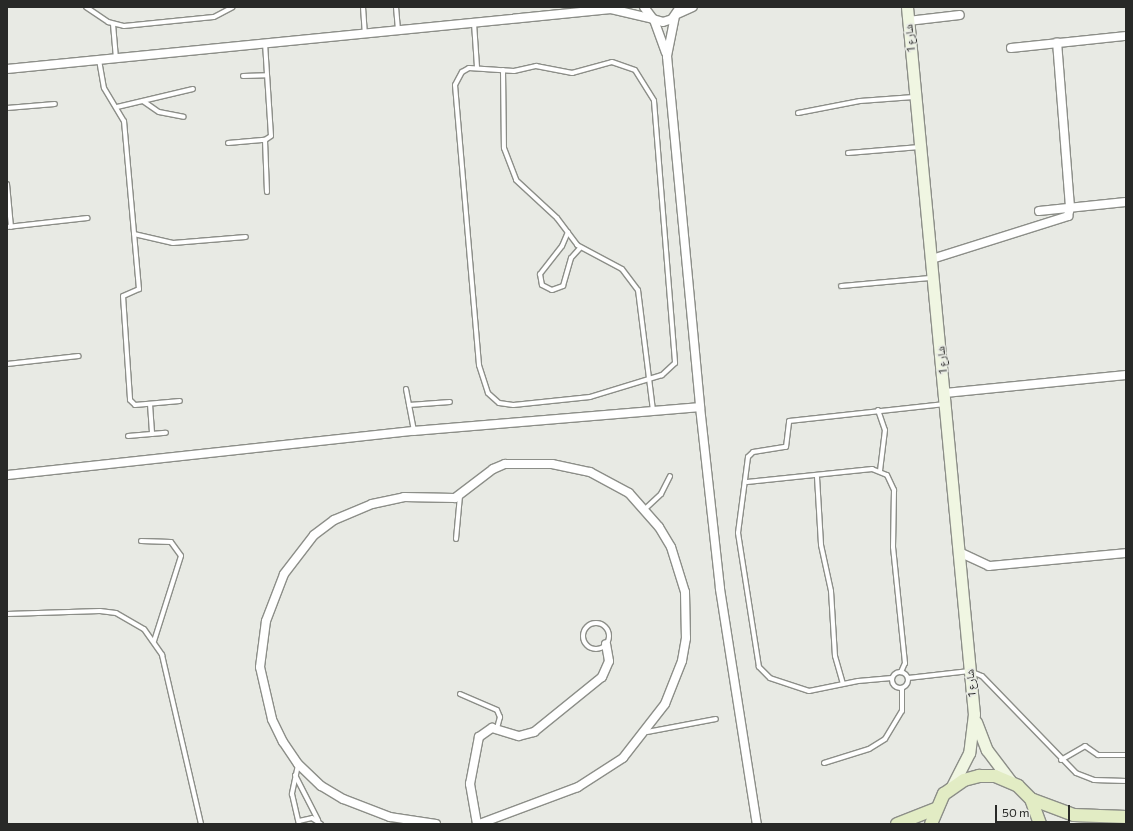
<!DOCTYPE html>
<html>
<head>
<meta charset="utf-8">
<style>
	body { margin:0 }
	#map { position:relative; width:1133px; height:831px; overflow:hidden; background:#e8eae4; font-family:Commissioner,"Noto Naskh Arabic",sans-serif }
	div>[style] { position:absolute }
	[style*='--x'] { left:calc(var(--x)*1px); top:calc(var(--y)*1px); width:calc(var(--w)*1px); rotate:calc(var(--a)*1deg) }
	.roads { filter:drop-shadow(1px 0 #8c8e88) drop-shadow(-1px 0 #8c8e88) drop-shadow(0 1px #8c8e88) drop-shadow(0 -1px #8c8e88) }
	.lane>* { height:4px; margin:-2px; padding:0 2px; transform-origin:2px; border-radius:2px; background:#fff }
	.lane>.ring { margin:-2px; padding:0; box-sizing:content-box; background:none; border:4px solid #fff; border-radius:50% }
	.street>* { height:8px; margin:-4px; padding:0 4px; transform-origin:4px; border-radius:4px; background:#fff }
	.secondary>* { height:11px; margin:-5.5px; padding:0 5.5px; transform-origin:5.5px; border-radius:5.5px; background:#f0f6e2 }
	.primary>* { height:12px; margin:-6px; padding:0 6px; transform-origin:6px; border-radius:6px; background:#e2ecc4 }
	span { translate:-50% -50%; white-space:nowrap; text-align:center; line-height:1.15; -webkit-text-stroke:3px #e8eae4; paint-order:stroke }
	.street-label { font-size:11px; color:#282927 }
	.frame { position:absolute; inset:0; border:8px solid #282927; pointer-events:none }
	.scale { position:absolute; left:995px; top:805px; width:75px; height:18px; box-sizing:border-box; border:2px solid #282927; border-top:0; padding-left:5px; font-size:12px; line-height:14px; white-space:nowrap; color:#282927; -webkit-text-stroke:3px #e8eae4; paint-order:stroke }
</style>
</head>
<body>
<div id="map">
	<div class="roads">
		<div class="lane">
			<div style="--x:86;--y:7;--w:27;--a:34"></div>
			<div style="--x:108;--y:22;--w:16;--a:14"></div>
			<div style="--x:124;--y:26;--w:90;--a:-5.7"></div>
			<div style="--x:214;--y:17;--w:21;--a:-28"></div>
			<div style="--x:363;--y:7;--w:27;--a:86"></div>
			<div style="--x:396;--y:7;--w:23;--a:85"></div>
			<div style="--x:474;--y:23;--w:44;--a:86.1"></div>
			<div style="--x:113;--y:24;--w:34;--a:85"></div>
			<div style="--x:99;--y:60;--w:28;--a:80"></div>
			<div style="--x:104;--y:88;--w:39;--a:59"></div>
			<div style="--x:124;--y:121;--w:169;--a:84.9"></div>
			<div style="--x:139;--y:289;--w:17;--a:156"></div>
			<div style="--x:123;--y:296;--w:104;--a:86.1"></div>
			<div style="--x:130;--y:400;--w:7;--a:45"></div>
			<div style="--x:135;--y:405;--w:45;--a:-5.1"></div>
			<div style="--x:612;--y:62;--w:24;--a:19"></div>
			<div style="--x:635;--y:70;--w:36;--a:58"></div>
			<div style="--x:654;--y:101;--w:263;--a:85.4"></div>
			<div style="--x:675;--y:363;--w:18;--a:137"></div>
			<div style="--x:662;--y:375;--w:75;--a:163"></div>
			<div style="--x:590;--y:397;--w:77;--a:174.1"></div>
			<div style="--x:513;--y:405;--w:14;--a:-172"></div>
			<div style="--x:499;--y:403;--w:15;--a:-138"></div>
			<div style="--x:488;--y:393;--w:29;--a:-108"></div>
			<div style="--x:479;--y:365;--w:281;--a:-94.9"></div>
			<div style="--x:455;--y:85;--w:15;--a:-62"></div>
			<div style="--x:462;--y:72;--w:8;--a:-30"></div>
			<div style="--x:469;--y:68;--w:45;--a:3.8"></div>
			<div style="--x:514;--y:71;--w:23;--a:-13"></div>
			<div style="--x:536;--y:66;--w:37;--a:11"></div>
			<div style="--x:572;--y:73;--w:41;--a:-15.4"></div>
			<div style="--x:503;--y:70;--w:78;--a:89.3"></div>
			<div style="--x:504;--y:148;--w:34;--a:69"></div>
			<div style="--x:516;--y:180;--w:56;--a:42.8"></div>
			<div style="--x:557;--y:218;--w:34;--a:53"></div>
			<div style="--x:577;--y:245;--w:51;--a:28.1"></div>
			<div style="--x:622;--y:269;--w:26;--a:53"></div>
			<div style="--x:638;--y:290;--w:122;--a:82.9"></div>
			<div style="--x:243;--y:76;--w:24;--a:-2"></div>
			<div style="--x:143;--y:101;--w:19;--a:35"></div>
			<div style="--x:159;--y:112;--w:25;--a:11"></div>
			<div style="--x:117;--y:107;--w:78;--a:-13.3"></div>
			<div style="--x:7;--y:108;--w:48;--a:-4.8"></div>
			<div style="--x:798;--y:113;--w:63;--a:-11"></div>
			<div style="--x:860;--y:101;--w:54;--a:-4.2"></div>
			<div style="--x:265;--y:140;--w:52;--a:87.8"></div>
			<div style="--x:228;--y:143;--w:37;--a:-5"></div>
			<div style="--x:265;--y:140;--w:7;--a:-34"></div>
			<div style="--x:271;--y:136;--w:92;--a:-93.7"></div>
			<div style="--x:848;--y:153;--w:72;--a:-4.8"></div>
			<div style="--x:7;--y:184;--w:43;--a:84.7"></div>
			<div style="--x:7;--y:227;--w:81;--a:-6.3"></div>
			<div style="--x:568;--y:232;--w:15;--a:113"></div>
			<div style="--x:562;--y:246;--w:36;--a:128"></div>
			<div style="--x:540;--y:274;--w:11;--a:80"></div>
			<div style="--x:542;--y:285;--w:11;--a:27"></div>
			<div style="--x:552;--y:290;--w:12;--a:-20"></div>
			<div style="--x:563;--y:286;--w:29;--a:-74"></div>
			<div style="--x:571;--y:258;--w:13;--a:-48"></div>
			<div style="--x:134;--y:234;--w:40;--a:13"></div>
			<div style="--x:173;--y:243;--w:73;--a:-4.7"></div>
			<div style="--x:841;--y:286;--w:90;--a:-5.1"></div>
			<div style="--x:7;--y:364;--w:72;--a:-6.3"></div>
			<div style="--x:406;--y:389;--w:43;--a:79.2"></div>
			<div style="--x:150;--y:404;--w:30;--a:86"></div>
			<div style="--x:409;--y:405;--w:41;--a:-4.2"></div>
			<div style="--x:878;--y:410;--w:21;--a:71"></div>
			<div style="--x:885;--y:430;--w:41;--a:97"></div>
			<div style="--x:128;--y:436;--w:38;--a:-5"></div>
			<div style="--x:817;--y:477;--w:68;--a:86.6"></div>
			<div style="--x:821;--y:545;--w:47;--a:77.7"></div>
			<div style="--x:831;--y:591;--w:65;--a:86.5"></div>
			<div style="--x:835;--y:656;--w:29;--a:74"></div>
			<div style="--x:747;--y:482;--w:126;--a:-5.9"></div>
			<div style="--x:872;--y:469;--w:16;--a:22"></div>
			<div style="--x:887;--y:475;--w:17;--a:65"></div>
			<div style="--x:894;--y:490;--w:57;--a:91"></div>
			<div style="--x:893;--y:547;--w:117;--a:84.1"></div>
			<div style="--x:905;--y:663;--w:10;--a:114"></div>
			<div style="--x:645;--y:509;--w:22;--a:-43"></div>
			<div style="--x:661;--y:494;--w:20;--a:-63"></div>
			<div style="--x:456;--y:539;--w:43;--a:-84.7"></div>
			<div style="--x:141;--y:541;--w:30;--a:2"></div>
			<div style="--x:171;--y:542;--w:17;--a:54"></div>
			<div style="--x:181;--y:556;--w:89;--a:107.6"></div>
			<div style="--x:7;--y:614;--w:93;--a:-1.8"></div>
			<div style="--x:100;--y:611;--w:16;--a:7"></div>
			<div style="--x:116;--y:613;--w:32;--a:30"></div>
			<div style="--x:144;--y:629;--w:32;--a:55"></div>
			<div style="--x:162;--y:655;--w:173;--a:77"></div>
			<div class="ring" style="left:583px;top:623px;width:22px;height:22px"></div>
			<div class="ring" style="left:892px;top:672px;width:12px;height:12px"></div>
			<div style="--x:892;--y:678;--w:34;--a:175"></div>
			<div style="--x:858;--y:681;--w:50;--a:168.5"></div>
			<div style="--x:809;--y:691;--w:41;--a:-161.6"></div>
			<div style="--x:770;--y:678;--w:16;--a:-135"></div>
			<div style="--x:759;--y:667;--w:136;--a:-98.9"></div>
			<div style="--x:738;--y:533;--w:77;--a:-82.5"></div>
			<div style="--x:748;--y:457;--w:7;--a:-45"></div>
			<div style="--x:753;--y:452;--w:33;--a:-9"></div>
			<div style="--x:786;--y:447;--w:26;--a:-83"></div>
			<div style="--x:789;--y:421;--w:157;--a:-6.2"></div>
			<div style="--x:908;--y:678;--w:62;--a:-6.4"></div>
			<div style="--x:970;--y:671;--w:13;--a:23"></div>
			<div style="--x:982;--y:676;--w:135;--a:45.9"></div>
			<div style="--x:1076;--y:773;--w:19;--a:21"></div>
			<div style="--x:1094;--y:780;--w:32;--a:2"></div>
			<div style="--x:460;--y:694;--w:40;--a:23.4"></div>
			<div style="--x:497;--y:710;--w:8;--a:67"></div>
			<div style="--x:500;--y:717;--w:11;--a:105"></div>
			<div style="--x:647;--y:732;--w:70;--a:-10.7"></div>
			<div style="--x:1061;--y:760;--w:28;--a:-30"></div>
			<div style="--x:1085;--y:746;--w:16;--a:35"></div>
			<div style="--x:1098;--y:755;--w:28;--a:0"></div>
			<div style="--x:824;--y:763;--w:47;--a:-17.3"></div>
			<div style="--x:869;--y:749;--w:19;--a:-32"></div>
			<div style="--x:885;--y:739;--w:33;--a:-59"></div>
			<div style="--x:902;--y:711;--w:23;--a:-90"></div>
			<div style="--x:298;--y:765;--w:30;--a:102"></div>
			<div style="--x:292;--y:794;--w:31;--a:77"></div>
			<div style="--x:295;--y:775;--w:51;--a:62.9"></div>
			<div style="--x:299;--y:821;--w:13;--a:-13"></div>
			<div style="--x:312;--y:818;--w:11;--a:34"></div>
		</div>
		<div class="street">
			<div style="--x:644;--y:7;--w:15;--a:53"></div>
			<div style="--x:653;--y:19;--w:10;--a:17"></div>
			<div style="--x:663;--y:22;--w:9;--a:-18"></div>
			<div style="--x:672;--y:19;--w:14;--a:-56"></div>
			<div style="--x:677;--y:14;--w:17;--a:-24"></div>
			<div style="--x:675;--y:16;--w:41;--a:101.3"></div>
			<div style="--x:667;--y:56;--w:353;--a:84.6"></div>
			<div style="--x:700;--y:407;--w:183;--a:83.7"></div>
			<div style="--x:720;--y:589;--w:238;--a:81.1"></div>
			<div style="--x:654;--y:20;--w:35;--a:70"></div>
			<div style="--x:908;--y:21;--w:52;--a:-6.6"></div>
			<div style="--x:1011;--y:48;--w:116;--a:-6"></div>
			<div style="--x:7;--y:69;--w:607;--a:-5.67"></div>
			<div style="--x:611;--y:9;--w:43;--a:13.4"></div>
			<div style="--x:1039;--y:211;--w:87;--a:-5.9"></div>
			<div style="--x:932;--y:259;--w:143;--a:-17.5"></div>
			<div style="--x:1068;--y:216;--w:9;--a:-77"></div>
			<div style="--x:1070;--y:207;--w:165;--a:-94.5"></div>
			<div style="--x:945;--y:393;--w:182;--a:-5.7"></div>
			<div style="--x:7;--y:475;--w:409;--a:-6.2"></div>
			<div style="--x:414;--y:431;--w:287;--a:-4.8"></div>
			<div style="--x:959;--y:552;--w:33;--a:25"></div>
			<div style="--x:989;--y:566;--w:138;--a:-5.4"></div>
			<div style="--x:436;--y:824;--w:47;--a:-171.3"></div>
			<div style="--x:390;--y:817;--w:50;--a:-159"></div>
			<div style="--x:343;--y:799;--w:26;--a:-149"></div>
			<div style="--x:321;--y:786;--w:32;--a:-136"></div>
			<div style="--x:298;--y:764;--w:27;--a:-124"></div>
			<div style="--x:283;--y:742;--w:25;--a:-116"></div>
			<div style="--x:272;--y:719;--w:53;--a:-103"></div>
			<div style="--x:260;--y:667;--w:46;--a:-82.6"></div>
			<div style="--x:266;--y:621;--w:50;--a:-69"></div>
			<div style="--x:284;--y:574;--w:49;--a:-52.4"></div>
			<div style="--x:314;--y:535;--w:25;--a:-37"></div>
			<div style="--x:334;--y:520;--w:41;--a:-22.8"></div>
			<div style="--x:372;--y:504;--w:33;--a:-12"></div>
			<div style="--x:404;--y:497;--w:51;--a:1.1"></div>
			<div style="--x:455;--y:498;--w:48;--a:-37.3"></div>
			<div style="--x:493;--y:469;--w:13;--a:-23"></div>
			<div style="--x:505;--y:464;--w:47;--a:0"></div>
			<div style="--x:552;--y:464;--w:39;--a:12"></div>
			<div style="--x:590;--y:472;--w:44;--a:28.3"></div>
			<div style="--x:629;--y:493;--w:45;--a:48.6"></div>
			<div style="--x:659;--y:527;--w:23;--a:59"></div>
			<div style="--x:671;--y:547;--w:47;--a:72.7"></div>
			<div style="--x:685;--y:592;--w:46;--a:88.8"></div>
			<div style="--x:686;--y:638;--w:23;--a:100"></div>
			<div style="--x:682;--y:661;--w:46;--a:111.6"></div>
			<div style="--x:665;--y:704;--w:68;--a:127.9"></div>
			<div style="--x:623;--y:758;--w:54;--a:147.2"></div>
			<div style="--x:578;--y:787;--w:106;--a:159.5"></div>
			<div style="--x:477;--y:824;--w:41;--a:-99.9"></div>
			<div style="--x:470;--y:784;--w:48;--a:-79.2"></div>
			<div style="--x:479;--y:737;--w:16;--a:-35"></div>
			<div style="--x:492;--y:728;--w:28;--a:17"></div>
			<div style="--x:519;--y:736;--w:16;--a:-15"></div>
			<div style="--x:534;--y:732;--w:87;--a:-39"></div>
			<div style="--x:602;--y:677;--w:17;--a:-66"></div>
			<div style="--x:609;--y:661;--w:17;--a:-100"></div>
		</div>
		<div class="secondary">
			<div style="--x:907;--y:7;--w:710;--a:84.59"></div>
			<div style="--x:974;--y:714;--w:39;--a:97"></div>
			<div style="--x:969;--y:753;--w:39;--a:117"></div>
			<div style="--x:976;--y:722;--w:30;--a:69"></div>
			<div style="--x:987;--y:750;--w:39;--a:53"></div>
		</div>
		<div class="primary">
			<div style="--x:1031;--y:799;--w:46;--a:20.4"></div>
			<div style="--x:1074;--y:815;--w:52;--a:2.2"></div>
			<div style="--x:897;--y:824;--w:41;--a:-21.5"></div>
			<div style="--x:931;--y:824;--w:33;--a:-67"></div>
			<div style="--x:944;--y:794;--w:24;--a:-35"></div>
			<div style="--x:964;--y:780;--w:16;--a:-15"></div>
			<div style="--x:979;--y:776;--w:16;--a:0"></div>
			<div style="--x:995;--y:776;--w:25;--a:23"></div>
			<div style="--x:1018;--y:786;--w:18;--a:45"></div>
			<div style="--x:1031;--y:799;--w:27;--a:70"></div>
		</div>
	</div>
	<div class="street-label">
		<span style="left:910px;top:38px;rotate:-96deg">شارع 1</span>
		<span style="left:942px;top:360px;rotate:-96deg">شارع 1</span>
		<span style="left:971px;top:683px;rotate:-95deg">شارع 1</span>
	</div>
	<div class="frame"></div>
	<div class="scale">50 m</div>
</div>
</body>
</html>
